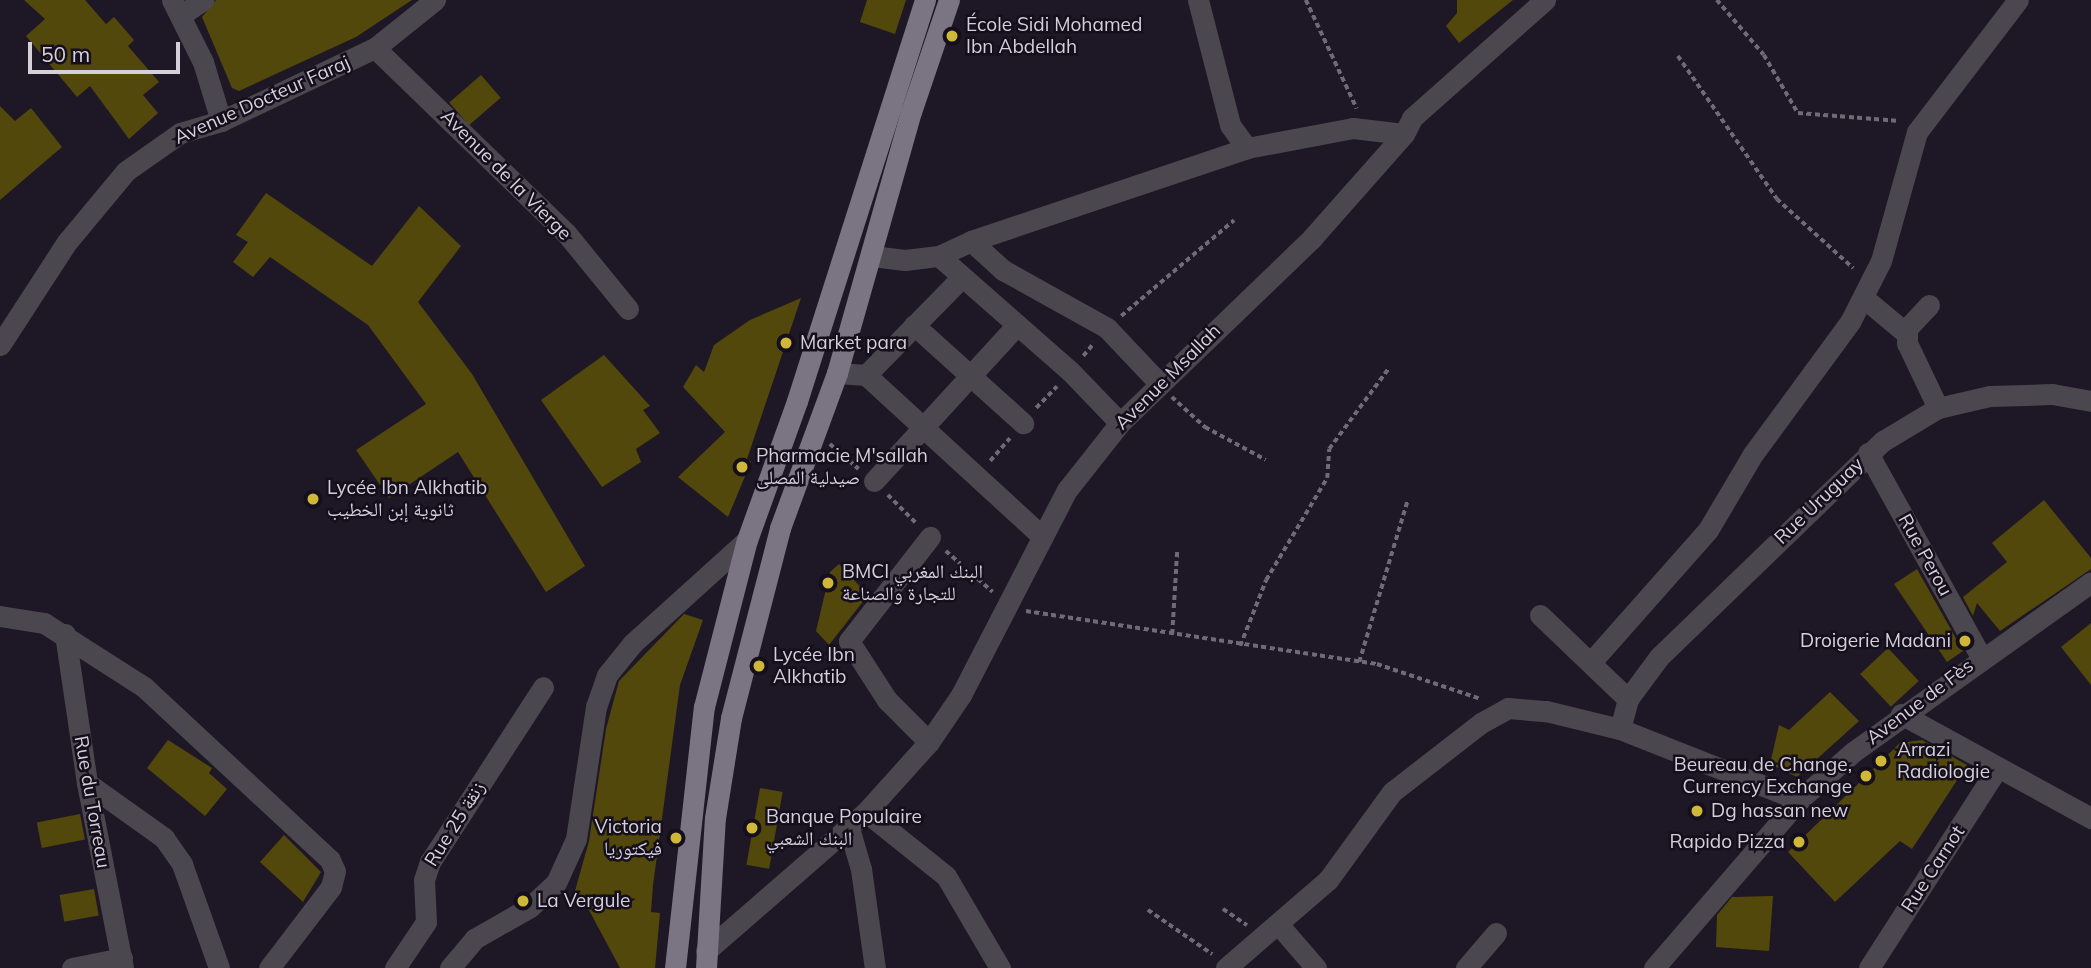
<!DOCTYPE html>
<html>
<head>
<meta charset="utf-8">
<style>
	body { margin:0 }
	#map { position:relative; width:2091px; height:968px; overflow:hidden; background:#1e1826; font-family:Mulish,"Noto Naskh Arabic",sans-serif }
	div>[style] { position:absolute }
	[style*='--x'] { left:calc(var(--x)*1px); top:calc(var(--y)*1px); width:calc(var(--w)*1px); rotate:calc(var(--a)*1deg) }
	.building>* { inset:0; background:#52480b; transform-origin:0 0 }
	.path>* { height:3.5px; margin-top:-1.75px; transform-origin:0; background:repeating-linear-gradient(90deg,#6f6a76 0 5px,transparent 0 8.5px) }
	.minor>* { height:21px; margin:-10.5px; padding:0 10.5px; transform-origin:10.5px; border-radius:10.5px; background:#4b474f }
	.major>* { height:21px; margin:-10.5px; padding:0 10.5px; transform-origin:10.5px; border-radius:10.5px; background:#7a7483 }
	.dots>* { width:19px; height:19px; translate:-50% -50%; box-sizing:border-box; border:4px solid #150f1d; border-radius:50% }
	span { translate:-50% -50%; white-space:nowrap; text-align:center; line-height:1.15; -webkit-text-stroke:5px #150f1d; paint-order:stroke }
	.poi-label { font-size:19px; color:#d4d0da }
	.left { translate:0 -50%; text-align:left }
	.right { translate:-100% -50%; text-align:right }
	.street-label { font-size:19px; color:#d4d0da }
	.scale { position:absolute; left:28px; top:42px; width:152px; height:32px; box-sizing:border-box; border:4px solid #d4d0da; border-top:0; padding-left:9px; font-size:21px; line-height:24px; white-space:nowrap; color:#d4d0da; -webkit-text-stroke:5px #150f1d; paint-order:stroke }
</style>
</head>
<body>
<div id="map">
	<div class="building">
		<div style="clip-path:polygon(24px 0,85px 0,106px 24px,114px 17px,134px 40px,128px 46px,159px 82px,143px 95px,158px 113px,129px 139px,90px 86px,77px 97px,26px 36px,45px 19px)"></div>
		<div style="clip-path:polygon(216px 0,412px 0,356px 37px,239px 91px,232px 88px,202px 17px)"></div>
		<div style="clip-path:polygon(867px 0,906px 0,895px 34px,860px 22px)"></div>
		<div style="clip-path:polygon(1457px 0,1513px 0,1459px 43px,1446px 26px,1457px 13px)"></div>
		<div style="left:481px;top:75px;width:30px;height:42px;rotate:49deg"></div>
		<div style="clip-path:polygon(0 106px,15px 121px,31px 108px,62px 147px,0 200px)"></div>
		<div style="clip-path:polygon(266px 193px,372px 266px,419px 206px,461px 246px,418px 302px,472px 374px,585px 566px,546px 592px,458px 452px,389px 498px,356px 450px,426px 404px,368px 325px,270px 257px,253px 277px,233px 262px,248px 242px,236px 235px)"></div>
		<div style="clip-path:polygon(801px 298px,747px 459px,751px 462px,728px 517px,678px 477px,725px 432px,683px 387px,696px 365px,704px 372px,714px 345px,750px 320px)"></div>
		<div style="clip-path:polygon(604px 355px,650px 406px,643px 410px,660px 433px,636px 449px,641px 462px,602px 487px,541px 400px)"></div>
		<div style="clip-path:polygon(2044px 500px,2091px 558px,2091px 569px,2000px 631px,1977px 603px,1973px 616px,1963px 597px,2007px 562px,1992px 543px)"></div>
		<div style="clip-path:polygon(839px 564px,868px 595px,829px 645px,816px 631px,830px 572px)"></div>
		<div style="clip-path:polygon(1917px 569px,1963px 651px,1947px 662px,1894px 584px)"></div>
		<div style="clip-path:polygon(684px 614px,703px 620px,680px 685px,653px 885px,651px 912px,660px 913px,655px 968px,620px 968px,583px 899px,573px 898px,589px 841px,606px 729px,619px 681px)"></div>
		<div style="clip-path:polygon(2091px 623px,2091px 685px,2061px 647px)"></div>
		<div style="left:1888px;top:648px;width:45px;height:38px;rotate:47deg"></div>
		<div style="clip-path:polygon(1830px 692px,1859px 721px,1797px 777px,1770px 764px,1779px 725px,1789px 730px)"></div>
		<div style="clip-path:polygon(168px 740px,212px 768px,209px 773px,227px 789px,205px 816px,147px 768px)"></div>
		<div style="clip-path:polygon(1922px 740px,1967px 765px,1912px 849px,1900px 841px,1835px 902px,1788px 852px,1900px 743px)"></div>
		<div style="left:760px;top:788px;width:23px;height:78px;rotate:10deg"></div>
		<div style="left:80px;top:814px;width:26px;height:44px;rotate:79deg"></div>
		<div style="clip-path:polygon(284px 835px,321px 872px,303px 902px,260px 862px)"></div>
		<div style="left:94px;top:889px;width:27px;height:35px;rotate:80deg"></div>
		<div style="clip-path:polygon(1773px 896px,1769px 951px,1716px 947px,1717px 915px,1732px 897px)"></div>
	</div>
	<div class="path">
		<div style="--x:1306;--y:0;--w:120;--a:64.9"></div>
		<div style="--x:1717;--y:0;--w:72;--a:49.5"></div>
		<div style="--x:1764;--y:55;--w:67;--a:59.6"></div>
		<div style="--x:1798;--y:113;--w:102;--a:4.5"></div>
		<div style="--x:1678;--y:56;--w:174;--a:55.3"></div>
		<div style="--x:1777;--y:199;--w:103;--a:42.2"></div>
		<div style="--x:1121;--y:316;--w:148;--a:-40.3"></div>
		<div style="--x:1083;--y:356;--w:17;--a:-50"></div>
		<div style="--x:1172;--y:397;--w:45;--a:42.3"></div>
		<div style="--x:1205;--y:427;--w:69;--a:28.4"></div>
		<div style="--x:1036;--y:408;--w:30;--a:-46"></div>
		<div style="--x:830;--y:444;--w:38;--a:41"></div>
		<div style="--x:990;--y:461;--w:30;--a:-49"></div>
		<div style="--x:888;--y:495;--w:41;--a:45"></div>
		<div style="--x:946;--y:551;--w:62;--a:41.1"></div>
		<div style="--x:1026;--y:611;--w:355;--a:8.6"></div>
		<div style="--x:1377;--y:664;--w:110;--a:18.6"></div>
		<div style="--x:1172;--y:634;--w:84;--a:-86.6"></div>
		<div style="--x:1240;--y:646;--w:71;--a:-68.5"></div>
		<div style="--x:1266;--y:580;--w:119;--a:-59.1"></div>
		<div style="--x:1327;--y:478;--w:29;--a:-86"></div>
		<div style="--x:1329;--y:449;--w:101;--a:-53.5"></div>
		<div style="--x:1359;--y:662;--w:167;--a:-73.3"></div>
		<div style="--x:1223;--y:909;--w:29;--a:34"></div>
		<div style="--x:1148;--y:910;--w:78;--a:34.5"></div>
	</div>
	<div class="minor">
		<div style="--x:172;--y:0;--w:69;--a:63.4"></div>
		<div style="--x:203;--y:62;--w:62;--a:73"></div>
		<div style="--x:1198;--y:0;--w:129;--a:75.6"></div>
		<div style="--x:1230;--y:125;--w:29;--a:54"></div>
		<div style="--x:181;--y:15;--w:27;--a:-34"></div>
		<div style="--x:375;--y:48;--w:266;--a:44.1"></div>
		<div style="--x:566;--y:233;--w:98;--a:50.8"></div>
		<div style="--x:971;--y:241;--w:43;--a:42.2"></div>
		<div style="--x:1003;--y:270;--w:119;--a:29.1"></div>
		<div style="--x:1107;--y:328;--w:76;--a:46.6"></div>
		<div style="--x:872;--y:256;--w:33;--a:7"></div>
		<div style="--x:905;--y:260;--w:34;--a:-7"></div>
		<div style="--x:939;--y:256;--w:35;--a:-25"></div>
		<div style="--x:971;--y:241;--w:291;--a:-18.6"></div>
		<div style="--x:1247;--y:148;--w:108;--a:-10.7"></div>
		<div style="--x:1353;--y:128;--w:51;--a:6.7"></div>
		<div style="--x:939;--y:256;--w:174;--a:41.3"></div>
		<div style="--x:1070;--y:371;--w:72;--a:46.1"></div>
		<div style="--x:1865;--y:299;--w:53;--a:39.7"></div>
		<div style="--x:1929;--y:305;--w:33;--a:133"></div>
		<div style="--x:1907;--y:329;--w:14;--a:90"></div>
		<div style="--x:1907;--y:343;--w:72;--a:64.5"></div>
		<div style="--x:914;--y:325;--w:147;--a:42"></div>
		<div style="--x:0;--y:345;--w:123;--a:-57"></div>
		<div style="--x:67;--y:242;--w:92;--a:-50.3"></div>
		<div style="--x:126;--y:171;--w:66;--a:-35.1"></div>
		<div style="--x:180;--y:133;--w:43;--a:-16.3"></div>
		<div style="--x:221;--y:121;--w:170;--a:-25.4"></div>
		<div style="--x:375;--y:48;--w:77;--a:-38.7"></div>
		<div style="--x:837;--y:373;--w:29;--a:4"></div>
		<div style="--x:866;--y:375;--w:136;--a:-45.6"></div>
		<div style="--x:866;--y:375;--w:239;--a:42.5"></div>
		<div style="--x:1868;--y:453;--w:233;--a:61"></div>
		<div style="--x:874;--y:481;--w:212;--a:-47.5"></div>
		<div style="--x:1540;--y:615;--w:122;--a:43.7"></div>
		<div style="--x:0;--y:616;--w:45;--a:9"></div>
		<div style="--x:44;--y:623;--w:119;--a:32.6"></div>
		<div style="--x:144;--y:687;--w:254;--a:42.9"></div>
		<div style="--x:330;--y:860;--w:12;--a:66"></div>
		<div style="--x:335;--y:871;--w:16;--a:104"></div>
		<div style="--x:331;--y:887;--w:102;--a:127.4"></div>
		<div style="--x:65;--y:634;--w:151;--a:81.6"></div>
		<div style="--x:87;--y:783;--w:188;--a:79"></div>
		<div style="--x:1592;--y:661;--w:175;--a:-48.5"></div>
		<div style="--x:1708;--y:530;--w:88;--a:-59.4"></div>
		<div style="--x:1753;--y:454;--w:164;--a:-53.7"></div>
		<div style="--x:1850;--y:322;--w:68;--a:-63.1"></div>
		<div style="--x:1881;--y:261;--w:134;--a:-74.4"></div>
		<div style="--x:1917;--y:132;--w:166;--a:-52.6"></div>
		<div style="--x:1901;--y:714;--w:217;--a:28.7"></div>
		<div style="--x:1620;--y:729;--w:31;--a:-75"></div>
		<div style="--x:1628;--y:699;--w:52;--a:-53.6"></div>
		<div style="--x:1659;--y:657;--w:311;--a:-44"></div>
		<div style="--x:1883;--y:441;--w:64;--a:-31"></div>
		<div style="--x:1938;--y:408;--w:53;--a:-13"></div>
		<div style="--x:1990;--y:396;--w:62;--a:-1.8"></div>
		<div style="--x:2052;--y:394;--w:40;--a:10"></div>
		<div style="--x:929;--y:742;--w:59;--a:-135"></div>
		<div style="--x:887;--y:700;--w:70;--a:-122.8"></div>
		<div style="--x:849;--y:641;--w:132;--a:-52.1"></div>
		<div style="--x:87;--y:783;--w:95;--a:35.5"></div>
		<div style="--x:164;--y:838;--w:32;--a:55"></div>
		<div style="--x:182;--y:864;--w:110;--a:70.4"></div>
		<div style="--x:866;--y:812;--w:102;--a:38.7"></div>
		<div style="--x:946;--y:876;--w:107;--a:59.6"></div>
		<div style="--x:849;--y:828;--w:43;--a:73.7"></div>
		<div style="--x:861;--y:869;--w:100;--a:82"></div>
		<div style="--x:1278;--y:924;--w:58;--a:49.2"></div>
		<div style="--x:706;--y:951;--w:212;--a:-41"></div>
		<div style="--x:866;--y:812;--w:94;--a:-48"></div>
		<div style="--x:929;--y:742;--w:57;--a:-55.8"></div>
		<div style="--x:961;--y:695;--w:231;--a:-62.7"></div>
		<div style="--x:1067;--y:490;--w:85;--a:-51.7"></div>
		<div style="--x:1120;--y:423;--w:267;--a:-43.9"></div>
		<div style="--x:1312;--y:238;--w:139;--a:-48.5"></div>
		<div style="--x:1404;--y:134;--w:18;--a:-63"></div>
		<div style="--x:1412;--y:118;--w:178;--a:-41.6"></div>
		<div style="--x:72;--y:968;--w:51;--a:-11.3"></div>
		<div style="--x:395;--y:968;--w:55;--a:-56"></div>
		<div style="--x:426;--y:922;--w:42;--a:-92.7"></div>
		<div style="--x:424;--y:880;--w:19;--a:-72"></div>
		<div style="--x:430;--y:862;--w:208;--a:-57.1"></div>
		<div style="--x:450;--y:968;--w:38;--a:-50"></div>
		<div style="--x:474;--y:939;--w:64;--a:-29.7"></div>
		<div style="--x:530;--y:907;--w:35;--a:-43"></div>
		<div style="--x:556;--y:883;--w:48;--a:-65.6"></div>
		<div style="--x:576;--y:839;--w:134;--a:-81.4"></div>
		<div style="--x:596;--y:707;--w:34;--a:-71"></div>
		<div style="--x:607;--y:675;--w:41;--a:-50.9"></div>
		<div style="--x:633;--y:643;--w:154;--a:-42.1"></div>
		<div style="--x:1226;--y:968;--w:135;--a:-40.8"></div>
		<div style="--x:1328;--y:880;--w:109;--a:-54"></div>
		<div style="--x:1392;--y:792;--w:113;--a:-37.8"></div>
		<div style="--x:1481;--y:723;--w:31;--a:-29"></div>
		<div style="--x:1508;--y:708;--w:38;--a:5"></div>
		<div style="--x:1546;--y:711;--w:76;--a:13.7"></div>
		<div style="--x:1620;--y:729;--w:193;--a:21.6"></div>
		<div style="--x:1466;--y:968;--w:46;--a:-49.4"></div>
		<div style="--x:1654;--y:968;--w:222;--a:-49.2"></div>
		<div style="--x:1799;--y:800;--w:72;--a:-41.6"></div>
		<div style="--x:1853;--y:752;--w:292;--a:-35.5"></div>
		<div style="--x:1869;--y:968;--w:237;--a:-57.3"></div>
	</div>
	<div class="major">
		<div style="--x:675;--y:968;--w:263;--a:-83.7"></div>
		<div style="--x:704;--y:707;--w:172;--a:-75.6"></div>
		<div style="--x:747;--y:540;--w:148;--a:-70.2"></div>
		<div style="--x:797;--y:401;--w:421;--a:-72.3"></div>
		<div style="--x:706;--y:968;--w:150;--a:-86.6"></div>
		<div style="--x:715;--y:818;--w:101;--a:-80.9"></div>
		<div style="--x:731;--y:718;--w:196;--a:-75.5"></div>
		<div style="--x:780;--y:528;--w:165;--a:-69.8"></div>
		<div style="--x:837;--y:373;--w:271;--a:-74.2"></div>
		<div style="--x:911;--y:112;--w:118;--a:-71.3"></div>
	</div>
	<div class="dots">
		<div style="left:952px;top:36px;background:#cfb837"></div>
		<div style="left:786px;top:343px;background:#cfb837"></div>
		<div style="left:742px;top:467px;background:#cfb837"></div>
		<div style="left:313px;top:499px;background:#cfb837"></div>
		<div style="left:828px;top:583px;background:#cfb837"></div>
		<div style="left:1965px;top:641px;background:#cfb837"></div>
		<div style="left:759px;top:666px;background:#cfb837"></div>
		<div style="left:1881px;top:761px;background:#cfb837"></div>
		<div style="left:1866px;top:776px;background:#cfb837"></div>
		<div style="left:1697px;top:811px;background:#cfb837"></div>
		<div style="left:752px;top:828px;background:#cfb837"></div>
		<div style="left:676px;top:838px;background:#cfb837"></div>
		<div style="left:1799px;top:842px;background:#cfb837"></div>
		<div style="left:523px;top:901px;background:#cfb837"></div>
	</div>
	<div class="poi-label">
		<span class="left" style="left:966px;top:36px">École Sidi Mohamed<br>Ibn Abdellah</span>
		<span class="left" style="left:800px;top:343px">Market para</span>
		<span class="left" style="left:756px;top:467px">Pharmacie M'sallah<br>صيدلية المصلى</span>
		<span class="left" style="left:327px;top:499px">Lycée Ibn Alkhatib<br>ثانوية إبن الخطيب</span>
		<span class="left" style="left:842px;top:583px">BMCI البنك المغربي<br>للتجارة والصناعة</span>
		<span class="right" style="left:1951px;top:641px">Droigerie Madani</span>
		<span class="left" style="left:773px;top:666px">Lycée Ibn<br>Alkhatib</span>
		<span class="left" style="left:1897px;top:761px">Arrazi<br>Radiologie</span>
		<span class="right" style="left:1852px;top:776px">Beureau de Change,<br>Currency Exchange</span>
		<span class="left" style="left:1711px;top:811px">Dg hassan new</span>
		<span class="left" style="left:766px;top:828px">Banque Populaire<br>البنك الشعبي</span>
		<span class="right" style="left:662px;top:838px">Victoria<br>فيكتوريا</span>
		<span class="right" style="left:1785px;top:842px">Rapido Pizza</span>
		<span class="left" style="left:537px;top:901px">La Vergule</span>
	</div>
	<div class="street-label">
		<span style="left:262px;top:100px;rotate:-24deg">Avenue Docteur Faraj</span>
		<span style="left:506px;top:175px;rotate:45deg">Avenue de la Vierge</span>
		<span style="left:1168px;top:377px;rotate:-45deg">Avenue Msallah</span>
		<span style="left:1819px;top:501px;rotate:-44deg">Rue Uruguay</span>
		<span style="left:1925px;top:555px;rotate:61deg">Rue Perou</span>
		<span style="left:1920px;top:702px;rotate:-37deg">Avenue de Fès</span>
		<span style="left:92px;top:802px;rotate:80deg">Rue du Torreau</span>
		<span style="left:455px;top:824px;rotate:-58deg">Rue 25 زنقة</span>
		<span style="left:1933px;top:869px;rotate:-57deg">Rue Carnot</span>
	</div>
	<div class="scale">50 m</div>
</div>
</body>
</html>
